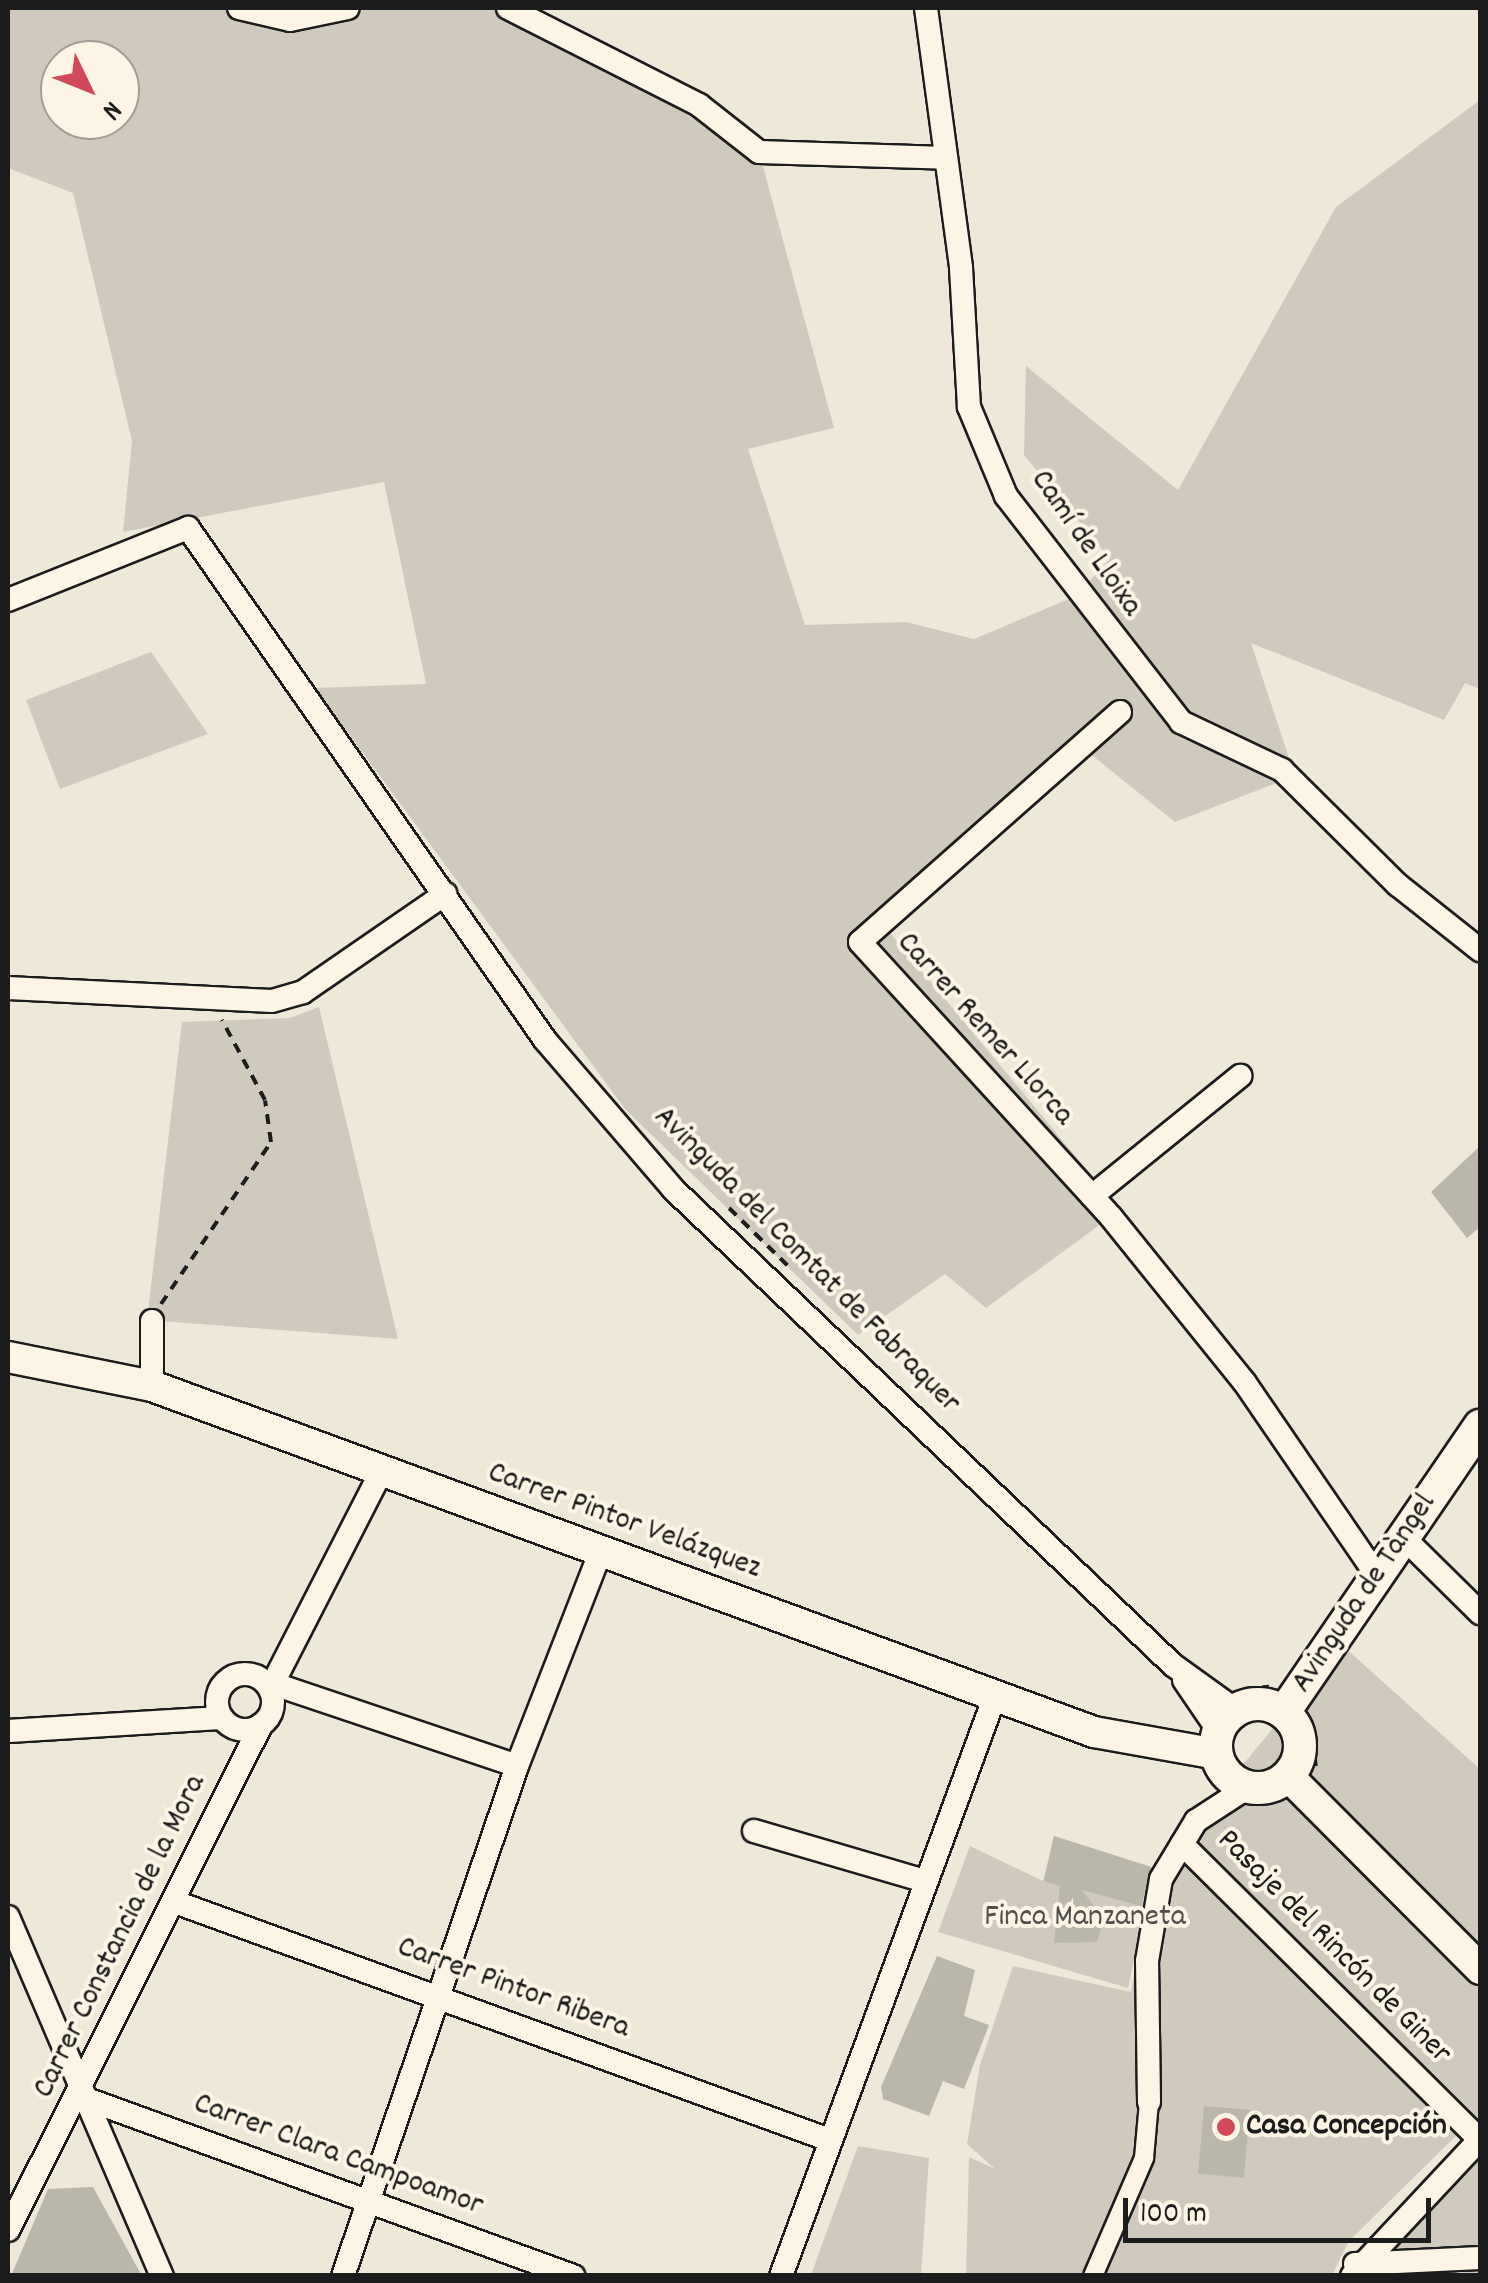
<!DOCTYPE html>
<html>
<head>
<meta charset="utf-8">
<style>
	body { margin:0 }
	#map { position:relative; width:1488px; height:2283px; overflow:hidden; background:#eee8d9; font-family:Dekko,sans-serif }
	div>[style] { position:absolute }
	[style*='--x'] { left:calc(var(--x)*1px); top:calc(var(--y)*1px); width:calc(var(--w)*1px); rotate:calc(var(--a)*1deg) }
	.green>* { inset:0; background:#cfcabd }
	.building>* { inset:0; background:#bab6aa; transform-origin:0 0 }
	.path>* { height:4px; margin-top:-2px; transform-origin:0; background:repeating-linear-gradient(90deg,#1c1c1c 0 10px,transparent 0 18px) }
	.roads { filter:drop-shadow(2px 0 #1c1c1c) drop-shadow(-2px 0 #1c1c1c) drop-shadow(0 2px #1c1c1c) drop-shadow(0 -2px #1c1c1c) }
	.pedestrian>* { height:18px; margin:-9px; padding:0 9px; transform-origin:9px; border-radius:9px; background:#fcf5e5 }
	.minor>* { height:22px; margin:-11px; padding:0 11px; transform-origin:11px; border-radius:11px; background:#fcf5e5 }
	.minor>.ring { margin:-11px; padding:0; box-sizing:content-box; background:none; border:22px solid #fcf5e5; border-radius:50% }
	.tertiary>* { height:30px; margin:-15px; padding:0 15px; transform-origin:15px; border-radius:15px; background:#fcf5e5 }
	.secondary>* { height:32px; margin:-16px; padding:0 16px; transform-origin:16px; border-radius:16px; background:#fcf5e5 }
	.secondary>.ring { margin:-16px; padding:0; box-sizing:content-box; background:none; border:32px solid #fcf5e5; border-radius:50% }
	.dots>* { width:28px; height:28px; translate:-50% -50%; box-sizing:border-box; border:5px solid #fcf5e5; border-radius:50% }
	span { translate:-50% -50%; white-space:nowrap; text-align:center; line-height:1.15; -webkit-text-stroke:8px #fcf5e5; paint-order:stroke }
	.street-label { font-size:32px; color:#1c1c1c }
	.park-label { font-size:32px; color:#52504c }
	.poi-label { font-size:32px; color:#1c1c1c; font-weight:700 }
	.left { translate:0 -50%; text-align:left }
	.frame { position:absolute; inset:0; border:10px solid #1c1c1c; pointer-events:none }
	.north { position:absolute; left:40px; top:40px; width:100px; height:100px; box-sizing:border-box; background:#fcf5e5; border:2px solid #a29e95; border-radius:50%; rotate:133deg; font-size:28px; font-weight:700; line-height:40px; text-align:center; color:#1c1c1c }
	.north::after { content:''; display:block; margin:auto; width:35px; height:45px; background:#d1495b; clip-path:polygon(50% 0,100% 100%,50% 72%,0 100%) }
	.scale { position:absolute; left:1123px; top:2198px; width:308px; height:45px; box-sizing:border-box; border:5px solid #1c1c1c; border-top:0; padding-left:12px; font-size:30px; line-height:35px; white-space:nowrap; color:#1c1c1c; -webkit-text-stroke:8px #fcf5e5; paint-order:stroke }
</style>
</head>
<body>
<div id="map">
	<div class="green">
		<div style="clip-path:polygon(evenodd,8px 8px,508px 8px,759px 152px,834px 428px,748px 449px,805px 625px,906px 622px,974px 639px,1076px 596px,1110px 559px,1024px 455px,1026px 366px,1178px 490px,1336px 207px,1480px 100px,1480px 689px,1465px 683px,1444px 720px,1251px 643px,1295px 776px,1175px 822px,1088px 752px,887px 929px,1120px 1210px,986px 1308px,945px 1274px,858px 1335px,625px 1109px,315px 688px,426px 684px,384px 482px,123px 532px,132px 441px,73px 193px,8px 168px,8px 8px,60px 60px,120px 60px,120px 120px,60px 120px,60px 60px)"></div>
		<div style="clip-path:polygon(151px 652px,208px 734px,60px 789px,26px 700px)"></div>
		<div style="clip-path:polygon(319px 1007px,398px 1339px,147px 1320px,182px 1022px,290px 1018px)"></div>
		<div style="clip-path:polygon(1342px 1645px,1480px 1769px,1480px 2275px,1356px 2275px,1479px 2139px,1461px 2131px,1349px 2241px,1332px 2275px,966px 2276px,969px 2157px,995px 2169px,967px 2144px,980px 2065px,1013px 1966px,1131px 1992px,1142px 1924px,1167px 1856px)"></div>
		<div style="clip-path:polygon(1054px 1836px,1154px 1868px,1128px 1988px,938px 1932px,970px 1846px,1043px 1881px)"></div>
		<div style="clip-path:polygon(858px 2146px,929px 2158px,921px 2275px,811px 2275px)"></div>
	</div>
	<div class="building">
		<div style="clip-path:polygon(1480px 1146px,1480px 1227px,1467px 1238px,1431px 1192px)"></div>
		<div style="clip-path:polygon(1054px 1836px,1151px 1867px,1141px 1906px,1082px 1890px,1104px 1920px,1097px 1942px,1054px 1943px,1060px 1886px,1044px 1881px)"></div>
		<div style="clip-path:polygon(937px 1956px,975px 1970px,964px 2016px,989px 2025px,964px 2089px,943px 2081px,929px 2116px,883px 2099px,881px 2087px)"></div>
		<div style="left:1204px;top:2106px;width:46px;height:68px;rotate:5deg"></div>
		<div style="clip-path:polygon(93px 2187px,142px 2276px,11px 2276px,48px 2189px)"></div>
	</div>
	<div class="path">
		<div style="--x:729;--y:1208;--w:86;--a:44.5"></div>
		<div style="--x:161;--y:1304;--w:196;--a:-55.8"></div>
		<div style="--x:271;--y:1142;--w:42;--a:-98.1"></div>
		<div style="--x:265;--y:1100;--w:91;--a:-118.3"></div>
		<div style="--x:1244;--y:1689;--w:25;--a:-5"></div>
		<div style="--x:1311;--y:1720;--w:49;--a:84.2"></div>
	</div>
	<div class="roads">
		<div class="pedestrian">
			<div style="--x:1093;--y:2276;--w:129;--a:-66.6"></div>
			<div style="--x:1144;--y:2158;--w:56;--a:-84.9"></div>
		</div>
		<div class="minor">
			<div style="--x:239;--y:8;--w:52;--a:13.2"></div>
			<div style="--x:290;--y:20;--w:59;--a:-11.7"></div>
			<div style="--x:508;--y:8;--w:214;--a:26.9"></div>
			<div style="--x:699;--y:105;--w:76;--a:38.1"></div>
			<div style="--x:759;--y:152;--w:187;--a:1.8"></div>
			<div style="--x:926;--y:8;--w:262;--a:82.3"></div>
			<div style="--x:961;--y:268;--w:139;--a:86.7"></div>
			<div style="--x:969;--y:407;--w:96;--a:67.4"></div>
			<div style="--x:1006;--y:496;--w:286;--a:52.2"></div>
			<div style="--x:1181;--y:722;--w:112;--a:25.4"></div>
			<div style="--x:1282;--y:770;--w:163;--a:44.8"></div>
			<div style="--x:1398;--y:885;--w:105;--a:38.4"></div>
			<div style="--x:8;--y:600;--w:194;--a:-21.8"></div>
			<div style="--x:188;--y:528;--w:624;--a:55.11"></div>
			<div style="--x:545;--y:1040;--w:196;--a:49.3"></div>
			<div style="--x:673;--y:1189;--w:690;--a:43.59"></div>
			<div style="--x:1173;--y:1665;--w:79;--a:35.7"></div>
			<div style="--x:1120;--y:712;--w:347;--a:138.5"></div>
			<div style="--x:860;--y:942;--w:372;--a:47.6"></div>
			<div style="--x:1111;--y:1217;--w:213;--a:51.1"></div>
			<div style="--x:1245;--y:1383;--w:234;--a:55.6"></div>
			<div style="--x:8;--y:988;--w:264;--a:2.8"></div>
			<div style="--x:272;--y:1001;--w:32;--a:-16"></div>
			<div style="--x:303;--y:992;--w:173;--a:-34.6"></div>
			<div style="--x:1092;--y:1196;--w:191;--a:-39"></div>
			<div style="--x:152;--y:1321;--w:65;--a:90"></div>
			<div style="--x:1404;--y:1538;--w:107;--a:44.6"></div>
			<div class="ring" style="left:217px;top:1674px;width:34px;height:34px"></div>
			<div style="--x:1184;--y:1680;--w:60;--a:55.8"></div>
			<div style="--x:274;--y:1684;--w:256;--a:18.6"></div>
			<div style="--x:270;--y:1689;--w:246;--a:-62.9"></div>
			<div style="--x:8;--y:1731;--w:214;--a:-3.5"></div>
			<div style="--x:754;--y:1831;--w:175;--a:16.3"></div>
			<div style="--x:1182;--y:1844;--w:420;--a:44.8"></div>
			<div style="--x:175;--y:1902;--w:694;--a:19.98"></div>
			<div style="--x:8;--y:1917;--w:391;--a:66.8"></div>
			<div style="--x:81;--y:2097;--w:524;--a:19.99"></div>
			<div style="--x:1149;--y:2102;--w:141;--a:-90.8"></div>
			<div style="--x:1147;--y:1961;--w:83;--a:-80.3"></div>
			<div style="--x:1161;--y:1879;--w:68;--a:-58.9"></div>
			<div style="--x:1196;--y:1821;--w:59;--a:-33.1"></div>
			<div style="--x:8;--y:2230;--w:565;--a:-63.39"></div>
			<div style="--x:1355;--y:2264;--w:125;--a:-2.7"></div>
			<div style="--x:343;--y:2276;--w:539;--a:-71.16"></div>
			<div style="--x:517;--y:1766;--w:231;--a:-68.7"></div>
			<div style="--x:781;--y:2276;--w:618;--a:-69.75"></div>
			<div style="--x:1352;--y:2276;--w:187;--a:-46.9"></div>
		</div>
		<div class="tertiary">
			<div style="--x:8;--y:1357;--w:147;--a:11.4"></div>
			<div style="--x:152;--y:1386;--w:1004;--a:20.17"></div>
			<div style="--x:1094;--y:1732;--w:125;--a:10.1"></div>
			<div style="--x:1289;--y:1777;--w:271;--a:45.1"></div>
		</div>
		<div class="secondary">
			<div class="ring" style="left:1216px;top:1704px;width:52px;height:52px"></div>
			<div style="--x:1284;--y:1712;--w:347;--a:-55.6"></div>
		</div>
	</div>
	<div class="dots">
		<div style="left:1226px;top:2127px;background:#d1495b"></div>
	</div>
	<div class="street-label">
		<span style="left:1085px;top:544px;rotate:55deg">Camí de Lloixa</span>
		<span style="left:984px;top:1030px;rotate:48deg">Carrer Remer Llorca</span>
		<span style="left:806px;top:1261px;rotate:45deg">Avinguda del Comtat de Fabraquer</span>
		<span style="left:624px;top:1522px;rotate:20deg">Carrer Pintor Velázquez</span>
		<span style="left:1365px;top:1594px;rotate:-56deg">Avinguda de Tàngel</span>
		<span style="left:121px;top:1937px;rotate:-64deg">Carrer Constancia de la Mora</span>
		<span style="left:1333px;top:1948px;rotate:45deg">Pasaje del Rincón de Giner</span>
		<span style="left:513px;top:1989px;rotate:20deg">Carrer Pintor Ribera</span>
		<span style="left:338px;top:2156px;rotate:20deg">Carrer Clara Campoamor</span>
	</div>
	<div class="park-label">
		<span style="left:1085px;top:1918px">Finca Manzaneta</span>
	</div>
	<div class="poi-label">
		<span class="left" style="left:1246px;top:2127px">Casa Concepción</span>
	</div>
	<div class="frame"></div>
	<div class="north">N</div>
	<div class="scale">100 m</div>
</div>
</body>
</html>
